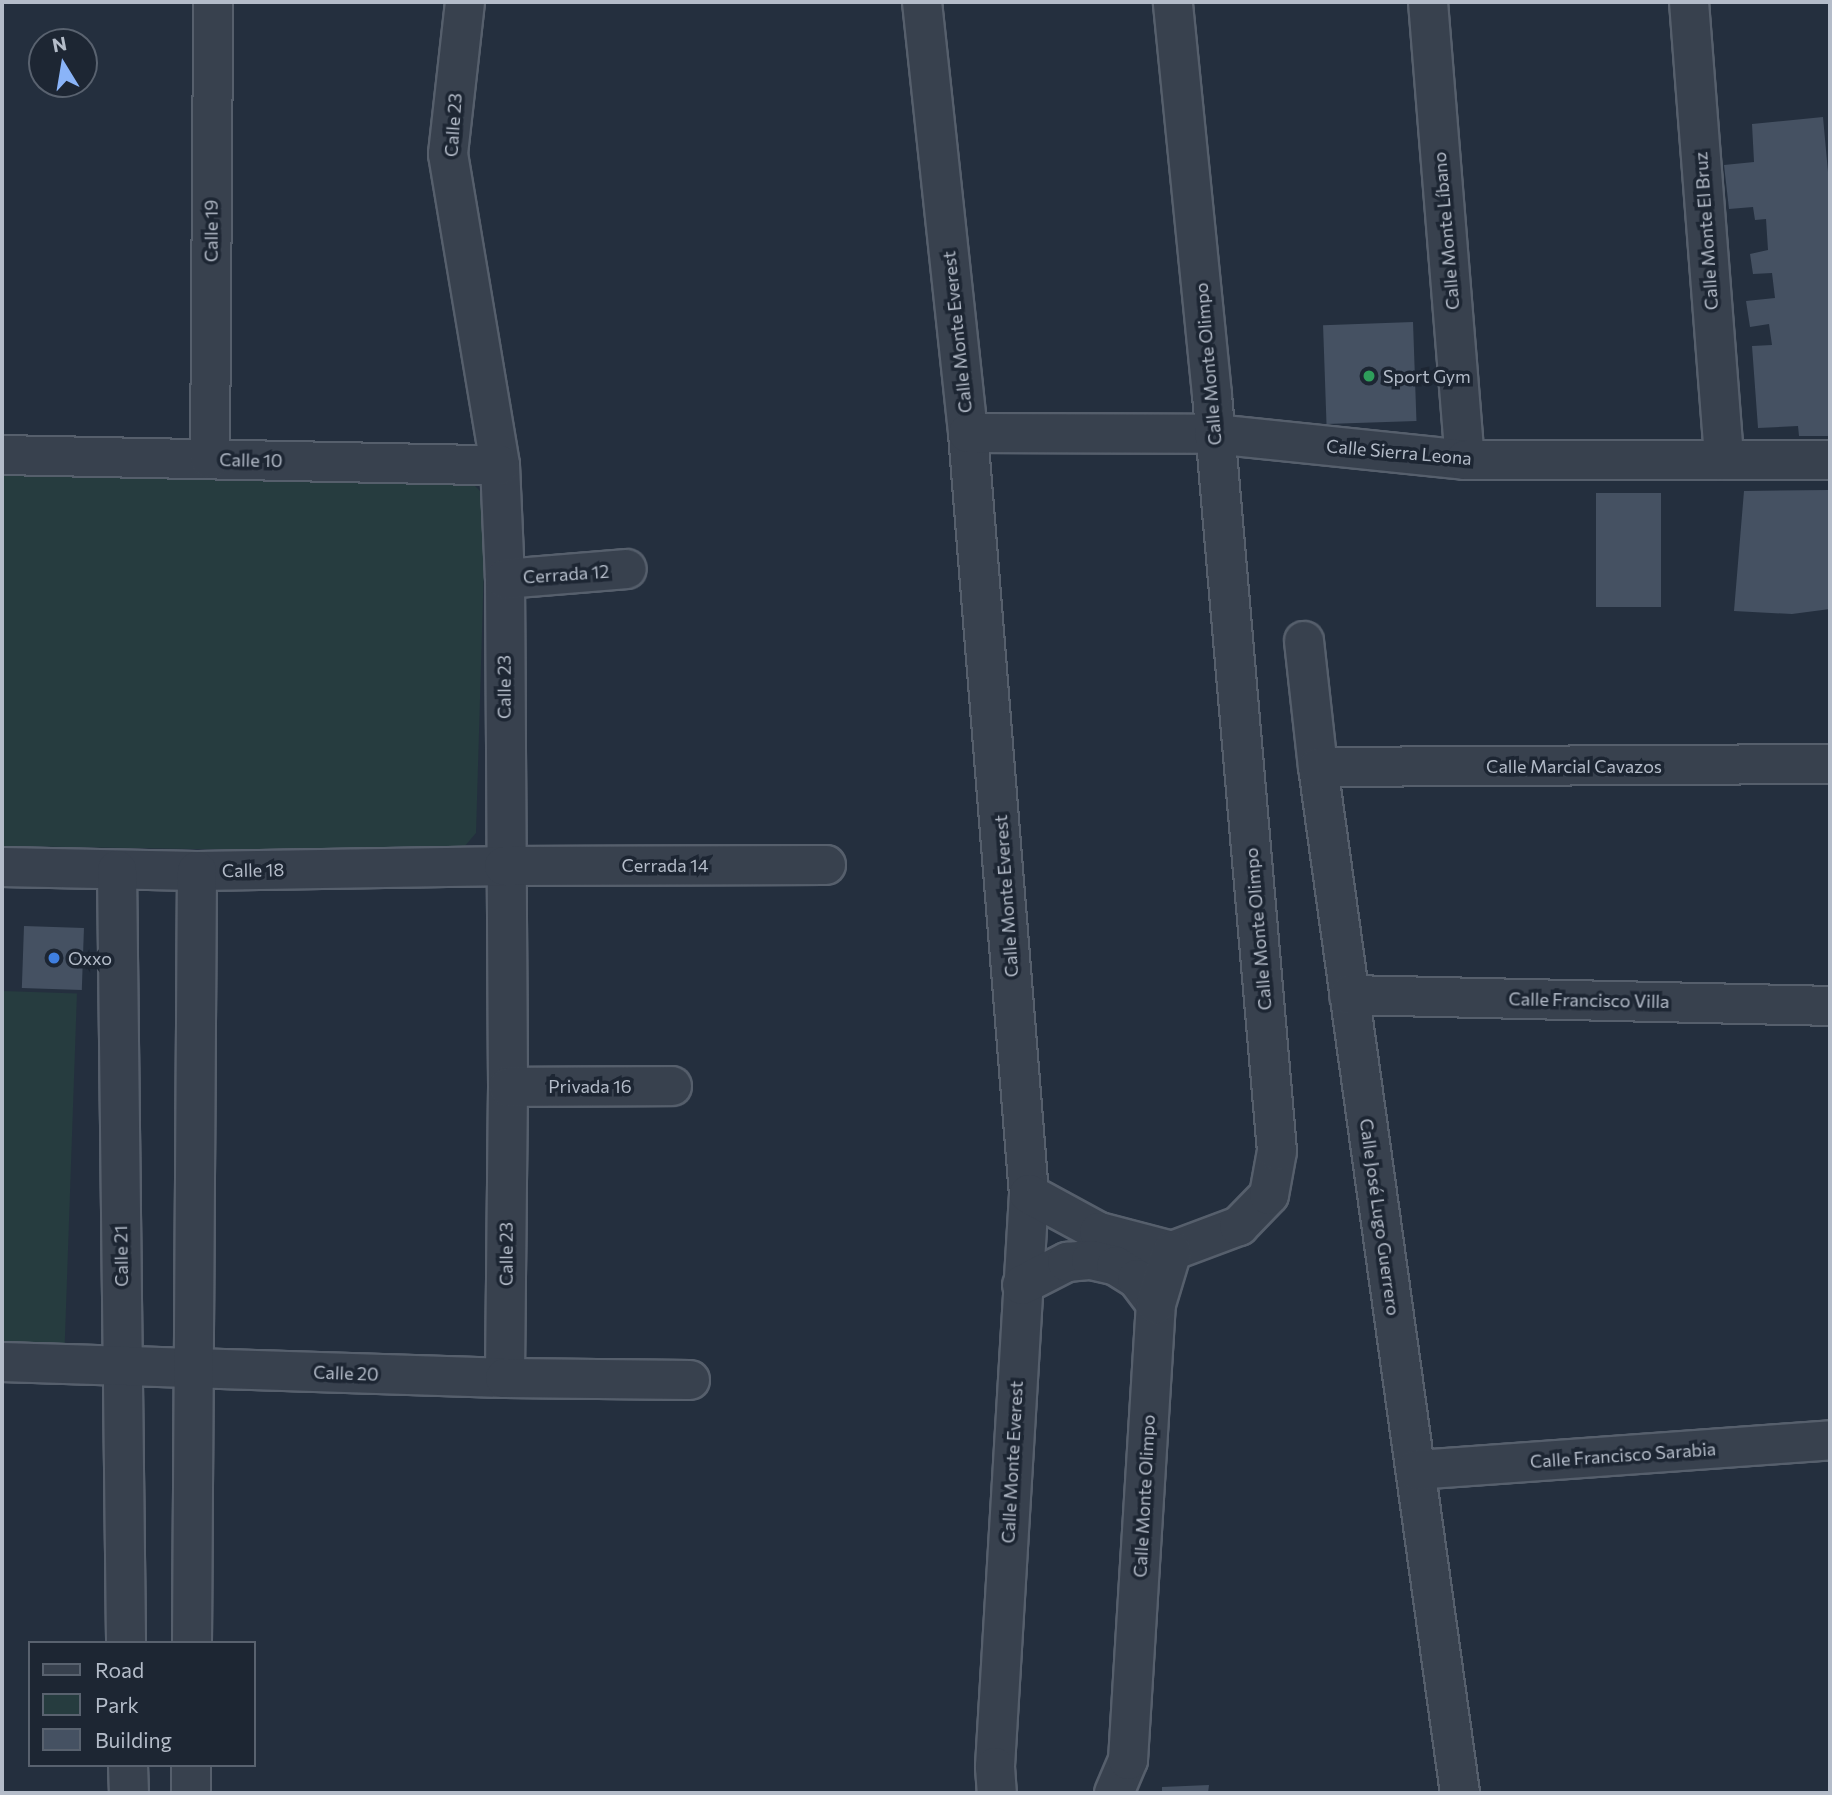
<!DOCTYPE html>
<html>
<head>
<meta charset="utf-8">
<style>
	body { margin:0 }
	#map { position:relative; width:1832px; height:1795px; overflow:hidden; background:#242f3e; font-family:Commissioner,sans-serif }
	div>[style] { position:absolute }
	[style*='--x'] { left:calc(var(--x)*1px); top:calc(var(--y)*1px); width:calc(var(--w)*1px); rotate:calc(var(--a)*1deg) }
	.green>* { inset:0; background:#263c3f; transform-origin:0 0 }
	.building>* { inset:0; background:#455162; transform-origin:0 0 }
	.roads { filter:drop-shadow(2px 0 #565f6c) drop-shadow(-2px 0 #565f6c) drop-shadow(0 2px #565f6c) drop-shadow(0 -2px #565f6c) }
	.minor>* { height:38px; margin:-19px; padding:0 19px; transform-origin:19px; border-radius:19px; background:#38414e }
	.dots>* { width:19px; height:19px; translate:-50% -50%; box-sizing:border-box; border:4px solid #1d2633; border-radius:50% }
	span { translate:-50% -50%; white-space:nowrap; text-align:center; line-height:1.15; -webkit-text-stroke:7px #1d2633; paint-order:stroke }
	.street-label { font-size:18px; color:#b4bcc9 }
	.poi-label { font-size:18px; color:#b4bcc9 }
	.left { translate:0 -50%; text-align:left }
	.frame { position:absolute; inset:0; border:4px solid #b4bcc9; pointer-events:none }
	.legend { position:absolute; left:28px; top:1641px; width:228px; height:126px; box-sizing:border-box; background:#1d2633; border:2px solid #59626f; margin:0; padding:9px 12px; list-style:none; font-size:21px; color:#b4bcc9 }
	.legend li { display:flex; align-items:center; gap:14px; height:35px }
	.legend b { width:35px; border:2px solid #59626f }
	.north { position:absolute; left:28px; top:28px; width:70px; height:70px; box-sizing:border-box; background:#1d2633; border:2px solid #59626f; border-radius:50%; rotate:349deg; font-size:19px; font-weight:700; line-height:28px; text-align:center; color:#b4bcc9 }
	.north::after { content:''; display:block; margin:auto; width:24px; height:32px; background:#8ab4f8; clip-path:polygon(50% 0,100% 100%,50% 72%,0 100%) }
</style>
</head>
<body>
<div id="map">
	<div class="green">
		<div style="clip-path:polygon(2px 472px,466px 477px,486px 497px,476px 833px,459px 853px,2px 846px)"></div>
		<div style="left:2px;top:991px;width:75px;height:354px;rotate:2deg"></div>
	</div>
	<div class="building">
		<div style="clip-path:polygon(1823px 117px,1830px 194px,1830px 436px,1799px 436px,1798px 426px,1758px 428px,1752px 346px,1772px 345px,1769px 324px,1750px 327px,1746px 301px,1775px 298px,1772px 273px,1753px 274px,1750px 254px,1768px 250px,1766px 219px,1755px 220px,1753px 207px,1729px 209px,1724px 165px,1754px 162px,1752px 124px)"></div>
		<div style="left:1413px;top:322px;width:99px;height:90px;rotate:88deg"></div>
		<div style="clip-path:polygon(1830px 490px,1830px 609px,1792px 614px,1734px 611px,1744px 491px)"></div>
		<div style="left:1661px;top:493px;width:114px;height:65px;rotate:90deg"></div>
		<div style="left:24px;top:926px;width:60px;height:62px;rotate:2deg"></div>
		<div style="clip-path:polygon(1209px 1785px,1208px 1793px,1162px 1793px,1162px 1787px)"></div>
	</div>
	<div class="roads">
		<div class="minor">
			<div style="--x:465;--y:2;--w:153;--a:96.4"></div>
			<div style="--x:448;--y:154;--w:315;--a:80.5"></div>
			<div style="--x:500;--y:465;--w:114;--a:87.5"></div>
			<div style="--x:505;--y:579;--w:508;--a:89.66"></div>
			<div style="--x:508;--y:1087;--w:291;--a:90.6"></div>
			<div style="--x:922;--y:2;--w:433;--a:83.9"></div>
			<div style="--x:968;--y:433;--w:763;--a:85.42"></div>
			<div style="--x:1029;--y:1194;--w:574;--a:93.4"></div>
			<div style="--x:995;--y:1767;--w:26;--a:86"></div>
			<div style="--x:1428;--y:2;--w:459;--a:85.4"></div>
			<div style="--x:1689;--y:2;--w:459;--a:85.6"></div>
			<div style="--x:968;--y:433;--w:246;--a:0.2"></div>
			<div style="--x:1214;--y:434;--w:252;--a:5.9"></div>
			<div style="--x:1465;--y:460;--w:365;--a:0"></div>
			<div style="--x:2;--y:455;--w:498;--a:1.2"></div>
			<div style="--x:210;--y:459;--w:457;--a:-89.6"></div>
			<div style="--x:505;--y:579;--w:122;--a:-4.7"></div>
			<div style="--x:1304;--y:641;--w:127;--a:83.7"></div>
			<div style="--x:1318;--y:767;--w:1036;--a:82.12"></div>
			<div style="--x:1318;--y:767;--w:512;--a:-0.34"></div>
			<div style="--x:2;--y:867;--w:195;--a:1.2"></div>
			<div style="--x:197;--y:871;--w:307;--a:-0.9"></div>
			<div style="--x:504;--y:866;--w:322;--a:-0.2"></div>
			<div style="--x:117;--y:870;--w:773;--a:89.33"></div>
			<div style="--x:1349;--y:995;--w:481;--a:1.3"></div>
			<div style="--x:508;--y:1087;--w:164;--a:-0.3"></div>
			<div style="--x:1029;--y:1194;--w:80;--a:28.5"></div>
			<div style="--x:1099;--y:1232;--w:75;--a:14.6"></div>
			<div style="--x:1172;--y:1251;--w:72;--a:-20.5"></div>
			<div style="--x:1239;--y:1226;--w:43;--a:-45.9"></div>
			<div style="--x:1269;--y:1195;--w:45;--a:-79.7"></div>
			<div style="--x:1277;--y:1151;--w:759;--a:-94.91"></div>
			<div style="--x:1212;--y:395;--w:395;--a:-95.7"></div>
			<div style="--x:1022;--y:1285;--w:51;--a:-27.1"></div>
			<div style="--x:1067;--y:1262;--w:24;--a:-5"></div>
			<div style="--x:1091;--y:1260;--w:26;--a:13"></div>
			<div style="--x:1116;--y:1266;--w:25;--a:32"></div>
			<div style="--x:1137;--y:1279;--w:31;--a:53"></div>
			<div style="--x:2;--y:1362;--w:503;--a:1.82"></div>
			<div style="--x:505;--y:1378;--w:185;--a:0.6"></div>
			<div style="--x:1416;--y:1470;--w:415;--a:-4.1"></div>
			<div style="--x:192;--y:1643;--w:772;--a:-89.63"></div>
			<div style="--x:128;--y:1765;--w:28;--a:88"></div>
			<div style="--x:191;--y:1793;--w:28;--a:-90"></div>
			<div style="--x:1114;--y:1793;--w:36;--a:-67"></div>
			<div style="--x:1128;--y:1760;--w:457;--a:-86.5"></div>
			<div style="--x:1156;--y:1304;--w:55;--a:-73.2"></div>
		</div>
	</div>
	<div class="dots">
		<div style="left:1369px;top:376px;background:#2e9e5b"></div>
		<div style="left:54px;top:958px;background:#3f7fe0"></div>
	</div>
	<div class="street-label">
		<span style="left:453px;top:125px;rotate:-86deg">Calle 23</span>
		<span style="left:211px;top:231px;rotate:-90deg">Calle 19</span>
		<span style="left:1446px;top:231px;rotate:-95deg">Calle Monte Líbano</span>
		<span style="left:1706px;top:231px;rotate:-94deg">Calle Monte El Bruz</span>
		<span style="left:957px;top:332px;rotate:-96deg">Calle Monte Everest</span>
		<span style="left:1208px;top:364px;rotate:-95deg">Calle Monte Olimpo</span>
		<span style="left:1399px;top:452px;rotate:5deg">Calle Sierra Leona</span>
		<span style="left:251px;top:460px;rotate:1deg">Calle 10</span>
		<span style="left:566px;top:574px;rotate:-4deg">Cerrada 12</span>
		<span style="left:504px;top:687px;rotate:-90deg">Calle 23</span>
		<span style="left:1574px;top:766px">Calle Marcial Cavazos</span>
		<span style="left:665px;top:865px">Cerrada 14</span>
		<span style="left:253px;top:870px;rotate:-1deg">Calle 18</span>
		<span style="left:1006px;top:896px;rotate:-94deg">Calle Monte Everest</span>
		<span style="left:1258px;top:929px;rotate:-95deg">Calle Monte Olimpo</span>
		<span style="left:1589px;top:1000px;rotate:1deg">Calle Francisco Villa</span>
		<span style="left:590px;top:1086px">Privada 16</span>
		<span style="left:1380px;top:1217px;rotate:82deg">Calle José Lugo Guerrero</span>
		<span style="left:506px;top:1254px;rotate:-90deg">Calle 23</span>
		<span style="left:121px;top:1256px;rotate:-91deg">Calle 21</span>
		<span style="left:346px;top:1373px;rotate:2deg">Calle 20</span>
		<span style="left:1623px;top:1455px;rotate:-4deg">Calle Francisco Sarabia</span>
		<span style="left:1012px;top:1462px;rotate:-87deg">Calle Monte Everest</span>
		<span style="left:1144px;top:1496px;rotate:-87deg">Calle Monte Olimpo</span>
	</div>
	<div class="poi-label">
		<span class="left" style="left:1383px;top:376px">Sport Gym</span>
		<span class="left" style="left:68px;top:958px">Oxxo</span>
	</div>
	<div class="frame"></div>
	<ul class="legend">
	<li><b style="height:9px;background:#38414e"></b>Road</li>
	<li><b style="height:19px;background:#263c3f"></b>Park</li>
	<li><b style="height:19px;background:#455162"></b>Building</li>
	</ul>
	<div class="north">N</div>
</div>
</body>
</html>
